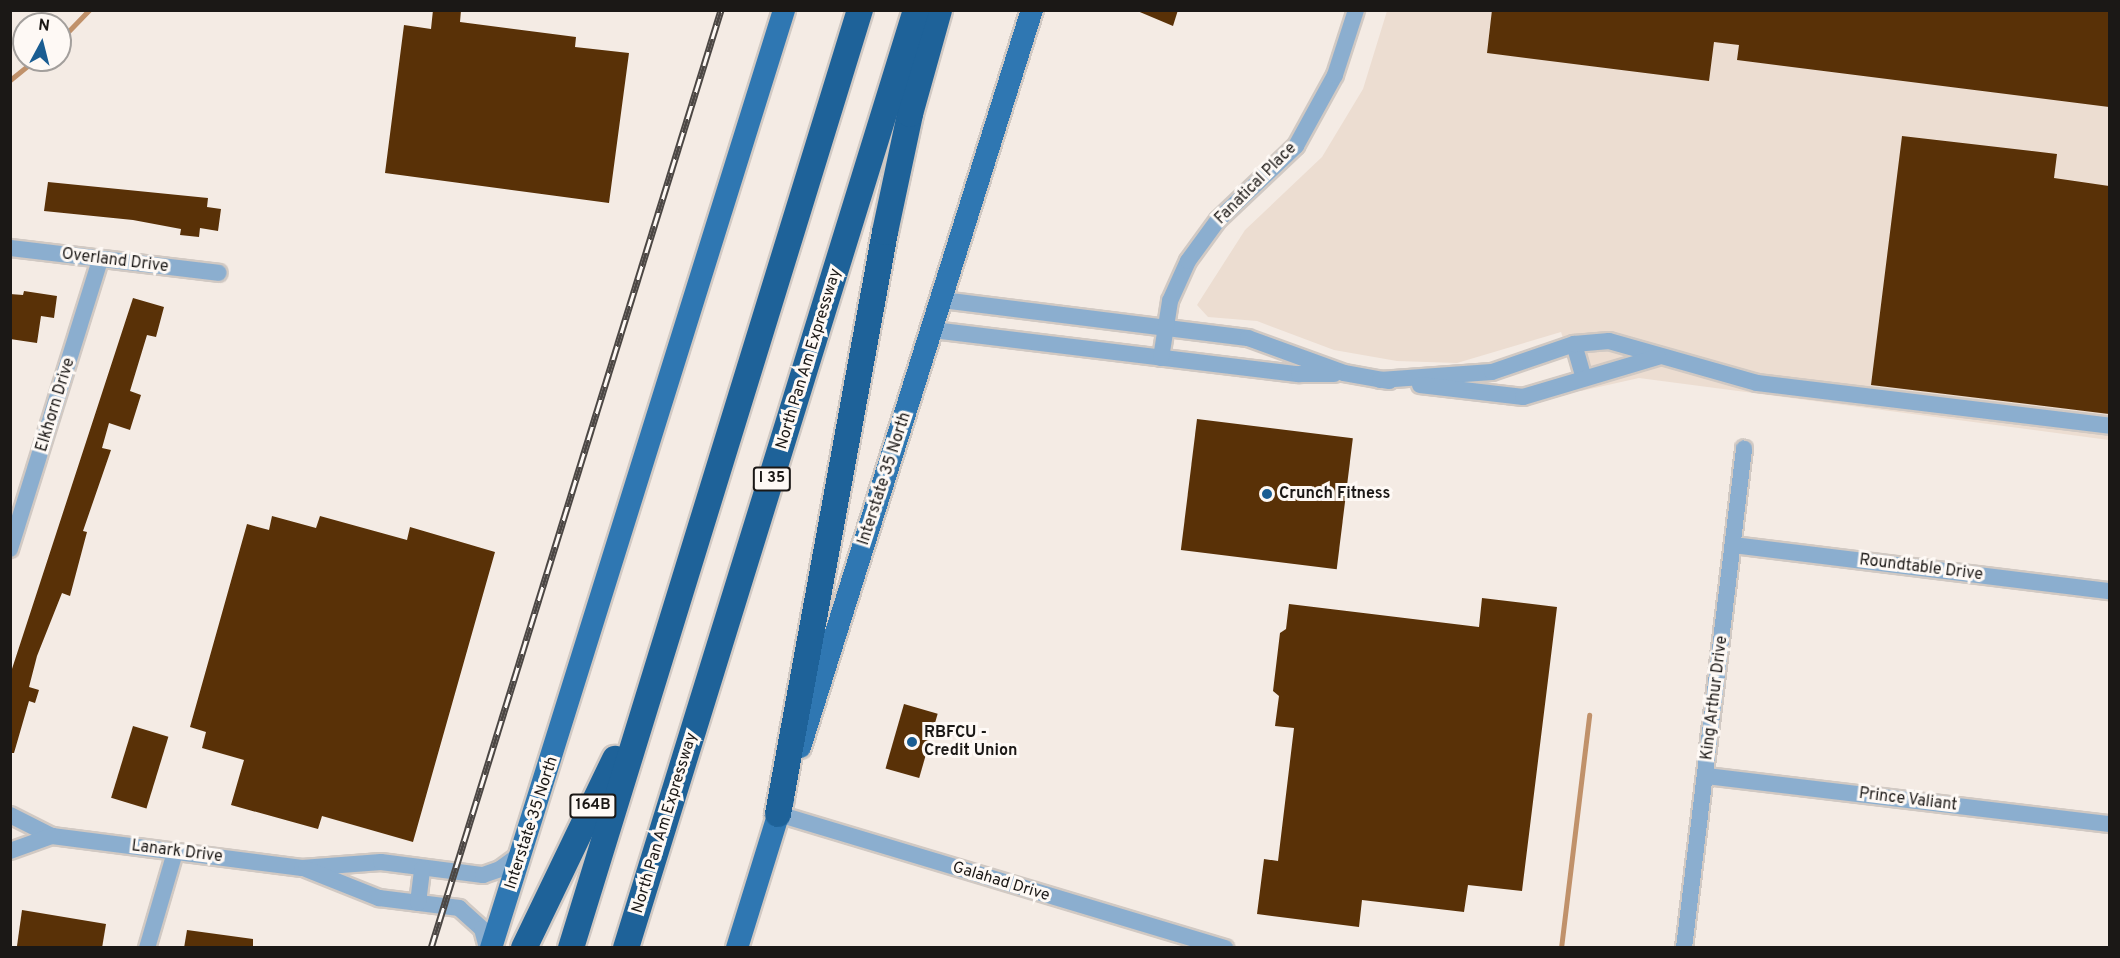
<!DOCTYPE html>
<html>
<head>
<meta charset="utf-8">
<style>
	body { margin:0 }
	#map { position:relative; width:2120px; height:958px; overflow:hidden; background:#f4ebe4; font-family:Overpass,sans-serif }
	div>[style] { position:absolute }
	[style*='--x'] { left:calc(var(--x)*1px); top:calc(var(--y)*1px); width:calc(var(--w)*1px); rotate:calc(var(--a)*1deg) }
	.built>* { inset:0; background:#ecddd1 }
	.stream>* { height:5px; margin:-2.5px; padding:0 2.5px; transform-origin:2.5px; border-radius:2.5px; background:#c0916a }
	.building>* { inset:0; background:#593107; transform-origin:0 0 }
	.roads { filter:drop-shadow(2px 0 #d1c9c3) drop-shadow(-2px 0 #d1c9c3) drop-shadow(0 2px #d1c9c3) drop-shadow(0 -2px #d1c9c3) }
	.minor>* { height:16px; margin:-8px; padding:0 8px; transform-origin:8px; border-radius:8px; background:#8baecf }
	.major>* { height:22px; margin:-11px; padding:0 11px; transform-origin:11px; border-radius:11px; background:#2f77b2 }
	.highway>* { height:26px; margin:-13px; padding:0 13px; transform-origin:13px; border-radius:13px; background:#1e6299 }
	.rail>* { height:7px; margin-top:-3.5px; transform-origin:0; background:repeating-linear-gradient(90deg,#fef9f5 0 14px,#4c4744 0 28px); box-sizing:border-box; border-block:2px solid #4c4744 }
	.dots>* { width:16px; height:16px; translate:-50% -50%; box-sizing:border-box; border:3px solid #fef9f5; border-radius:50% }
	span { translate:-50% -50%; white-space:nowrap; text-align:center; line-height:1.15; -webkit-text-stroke:6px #fef9f5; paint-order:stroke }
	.shield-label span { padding:2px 4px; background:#fef9f5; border:2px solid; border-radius:4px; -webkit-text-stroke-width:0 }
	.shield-label { font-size:15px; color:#1b1816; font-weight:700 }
	.street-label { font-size:16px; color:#1b1816 }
	.poi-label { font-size:16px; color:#1b1816; font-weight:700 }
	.left { translate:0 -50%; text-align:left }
	.frame { position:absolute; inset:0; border:12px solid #1b1816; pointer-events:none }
	.north { position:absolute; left:12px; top:12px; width:60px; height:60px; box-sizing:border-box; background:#fef9f5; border:2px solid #a39f9c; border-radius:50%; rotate:7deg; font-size:16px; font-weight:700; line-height:24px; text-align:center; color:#1b1816 }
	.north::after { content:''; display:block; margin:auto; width:21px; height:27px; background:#1a5d92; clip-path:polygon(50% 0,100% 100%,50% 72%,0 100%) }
</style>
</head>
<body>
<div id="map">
	<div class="built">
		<div style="clip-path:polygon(1387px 11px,2109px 11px,2109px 440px,1639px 378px,1581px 391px,1561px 332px,1457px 363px,1397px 361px,1334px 350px,1257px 321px,1208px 317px,1197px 305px,1245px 230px,1322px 157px,1363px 89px)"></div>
	</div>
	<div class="stream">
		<div style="--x:60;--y:40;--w:42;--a:-46"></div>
		<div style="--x:10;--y:80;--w:32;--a:-39"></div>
		<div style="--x:1561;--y:948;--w:235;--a:-83.1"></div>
	</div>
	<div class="building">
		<div style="clip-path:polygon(433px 10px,461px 10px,460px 22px,576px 37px,575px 47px,629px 53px,609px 203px,385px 173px,404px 25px,431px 29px)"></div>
		<div style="clip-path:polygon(1135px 10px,1178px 10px,1173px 26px)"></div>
		<div style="clip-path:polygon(1492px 10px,2109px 10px,2109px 107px,1737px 60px,1739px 45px,1714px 42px,1709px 81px,1487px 53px)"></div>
		<div style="clip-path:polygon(1902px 136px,2057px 154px,2054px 178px,2109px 186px,2109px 414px,1871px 385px)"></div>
		<div style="clip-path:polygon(48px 182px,208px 198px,207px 207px,221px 209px,218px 231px,200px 228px,199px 237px,180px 235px,181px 229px,133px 220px,44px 211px)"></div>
		<div style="clip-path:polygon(24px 291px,57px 296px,54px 318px,41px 316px,37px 343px,10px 339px,10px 294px,23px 295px)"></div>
		<div style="clip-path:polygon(133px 298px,164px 307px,156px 337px,147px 335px,130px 391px,141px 395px,130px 430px,109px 423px,102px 448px,111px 450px,83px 531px,87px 532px,70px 596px,62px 593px,37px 656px,29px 687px,39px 690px,35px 703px,29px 701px,14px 753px,10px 753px,10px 675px)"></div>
		<div style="left:1197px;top:419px;width:157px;height:132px;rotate:7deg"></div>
		<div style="clip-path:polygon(272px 516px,316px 528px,320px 516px,407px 540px,410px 527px,495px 552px,413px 842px,322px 816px,318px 829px,231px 805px,244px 760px,202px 748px,206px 732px,190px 727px,247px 524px,269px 530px)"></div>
		<div style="clip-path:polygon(1482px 598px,1557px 607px,1522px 891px,1468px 885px,1464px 912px,1362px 900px,1359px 927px,1257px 914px,1264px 859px,1278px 861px,1294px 728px,1275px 726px,1279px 696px,1273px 691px,1280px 633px,1286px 629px,1289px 604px,1479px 627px)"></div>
		<div style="left:904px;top:704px;width:35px;height:67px;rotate:16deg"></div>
		<div style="left:133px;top:726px;width:37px;height:75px;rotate:17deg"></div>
		<div style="clip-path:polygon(22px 910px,106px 924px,102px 948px,17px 946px)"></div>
		<div style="clip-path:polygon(187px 930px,253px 939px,253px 948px,184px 948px)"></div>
	</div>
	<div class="roads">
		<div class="minor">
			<div style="--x:10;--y:248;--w:210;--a:6.8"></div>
			<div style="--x:942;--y:300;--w:308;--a:7.1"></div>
			<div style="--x:1248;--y:338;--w:102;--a:20"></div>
			<div style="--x:1344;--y:373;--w:46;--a:10.1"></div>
			<div style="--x:933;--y:330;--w:369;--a:6.9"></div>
			<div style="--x:1299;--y:374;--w:35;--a:0"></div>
			<div style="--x:1574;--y:344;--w:35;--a:74"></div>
			<div style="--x:1161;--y:358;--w:58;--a:-81"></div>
			<div style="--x:1170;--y:301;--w:44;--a:-65.8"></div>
			<div style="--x:1188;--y:261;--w:51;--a:-53.8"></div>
			<div style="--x:1218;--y:220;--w:108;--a:-43.5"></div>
			<div style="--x:1296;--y:146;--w:81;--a:-61.2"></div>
			<div style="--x:1335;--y:75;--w:68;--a:-72.1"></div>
			<div style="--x:1380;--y:380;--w:112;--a:-4.1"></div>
			<div style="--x:1492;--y:372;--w:87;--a:-18.9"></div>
			<div style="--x:1574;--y:344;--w:35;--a:-5"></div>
			<div style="--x:1609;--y:341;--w:154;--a:15.8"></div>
			<div style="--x:1757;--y:383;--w:356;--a:6.9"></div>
			<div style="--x:1420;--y:385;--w:104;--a:6.6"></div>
			<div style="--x:1523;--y:397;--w:141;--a:-16.5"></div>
			<div style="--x:1733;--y:545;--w:380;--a:7"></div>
			<div style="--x:10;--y:549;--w:303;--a:-72.7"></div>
			<div style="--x:1706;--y:776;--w:407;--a:6.8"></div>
			<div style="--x:778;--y:814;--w:467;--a:16.7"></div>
			<div style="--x:10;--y:815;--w:47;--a:26.6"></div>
			<div style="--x:52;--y:836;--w:252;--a:7.3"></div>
			<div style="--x:302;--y:868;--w:79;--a:-4.3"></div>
			<div style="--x:381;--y:862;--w:103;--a:7.3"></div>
			<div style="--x:483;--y:875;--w:18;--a:-19"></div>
			<div style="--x:500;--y:869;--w:29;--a:-36"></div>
			<div style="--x:10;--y:851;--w:45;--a:-19.7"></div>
			<div style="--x:306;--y:869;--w:79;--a:21.7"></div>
			<div style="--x:379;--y:898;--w:81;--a:7.1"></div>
			<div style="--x:459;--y:908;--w:31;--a:42"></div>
			<div style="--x:482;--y:929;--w:20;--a:75"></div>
			<div style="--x:418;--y:903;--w:35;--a:-83"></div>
			<div style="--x:147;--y:948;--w:100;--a:-73.7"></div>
			<div style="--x:1684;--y:948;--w:503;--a:-83.14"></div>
		</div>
		<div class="major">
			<div style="--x:800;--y:747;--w:773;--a:-72.53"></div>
			<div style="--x:491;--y:948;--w:983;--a:-72.65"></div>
			<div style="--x:737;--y:948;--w:156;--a:-72.8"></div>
		</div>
		<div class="highway">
			<div style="--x:778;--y:814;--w:592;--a:-79.58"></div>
			<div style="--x:885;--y:232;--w:121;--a:-78"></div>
			<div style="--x:910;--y:114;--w:108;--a:-74.4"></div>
			<div style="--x:524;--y:948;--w:210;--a:-64.3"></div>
			<div style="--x:571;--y:948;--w:982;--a:-72.88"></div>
			<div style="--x:626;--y:948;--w:982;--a:-72.82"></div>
		</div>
	</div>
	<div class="rail">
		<div style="--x:431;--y:948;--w:982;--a:-72.82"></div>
	</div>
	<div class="dots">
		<div style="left:1267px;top:494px;background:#1a5d92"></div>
		<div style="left:912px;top:742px;background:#1a5d92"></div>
	</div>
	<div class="shield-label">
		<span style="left:772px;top:479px">I 35</span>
		<span style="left:593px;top:806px">164B</span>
	</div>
	<div class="street-label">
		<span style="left:1256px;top:184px;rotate:-45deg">Fanatical Place</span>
		<span style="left:115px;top:261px;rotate:7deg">Overland Drive</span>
		<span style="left:809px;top:359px;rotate:-73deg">North Pan Am Expressway</span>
		<span style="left:56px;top:405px;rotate:-73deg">Elkhorn Drive</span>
		<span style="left:885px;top:479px;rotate:-72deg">Interstate 35 North</span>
		<span style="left:1921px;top:568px;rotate:7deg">Roundtable Drive</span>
		<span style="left:1715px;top:698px;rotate:-83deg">King Arthur Drive</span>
		<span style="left:1908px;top:800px;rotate:7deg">Prince Valiant</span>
		<span style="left:532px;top:823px;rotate:-72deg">Interstate 35 North</span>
		<span style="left:665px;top:823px;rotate:-73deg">North Pan Am Expressway</span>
		<span style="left:177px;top:852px;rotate:7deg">Lanark Drive</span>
		<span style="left:1001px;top:882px;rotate:17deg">Galahad Drive</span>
	</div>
	<div class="poi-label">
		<span class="left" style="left:1279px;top:494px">Crunch Fitness</span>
		<span class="left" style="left:924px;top:742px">RBFCU -<br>Credit Union</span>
	</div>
	<div class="frame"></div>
	<div class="north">N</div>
</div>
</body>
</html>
